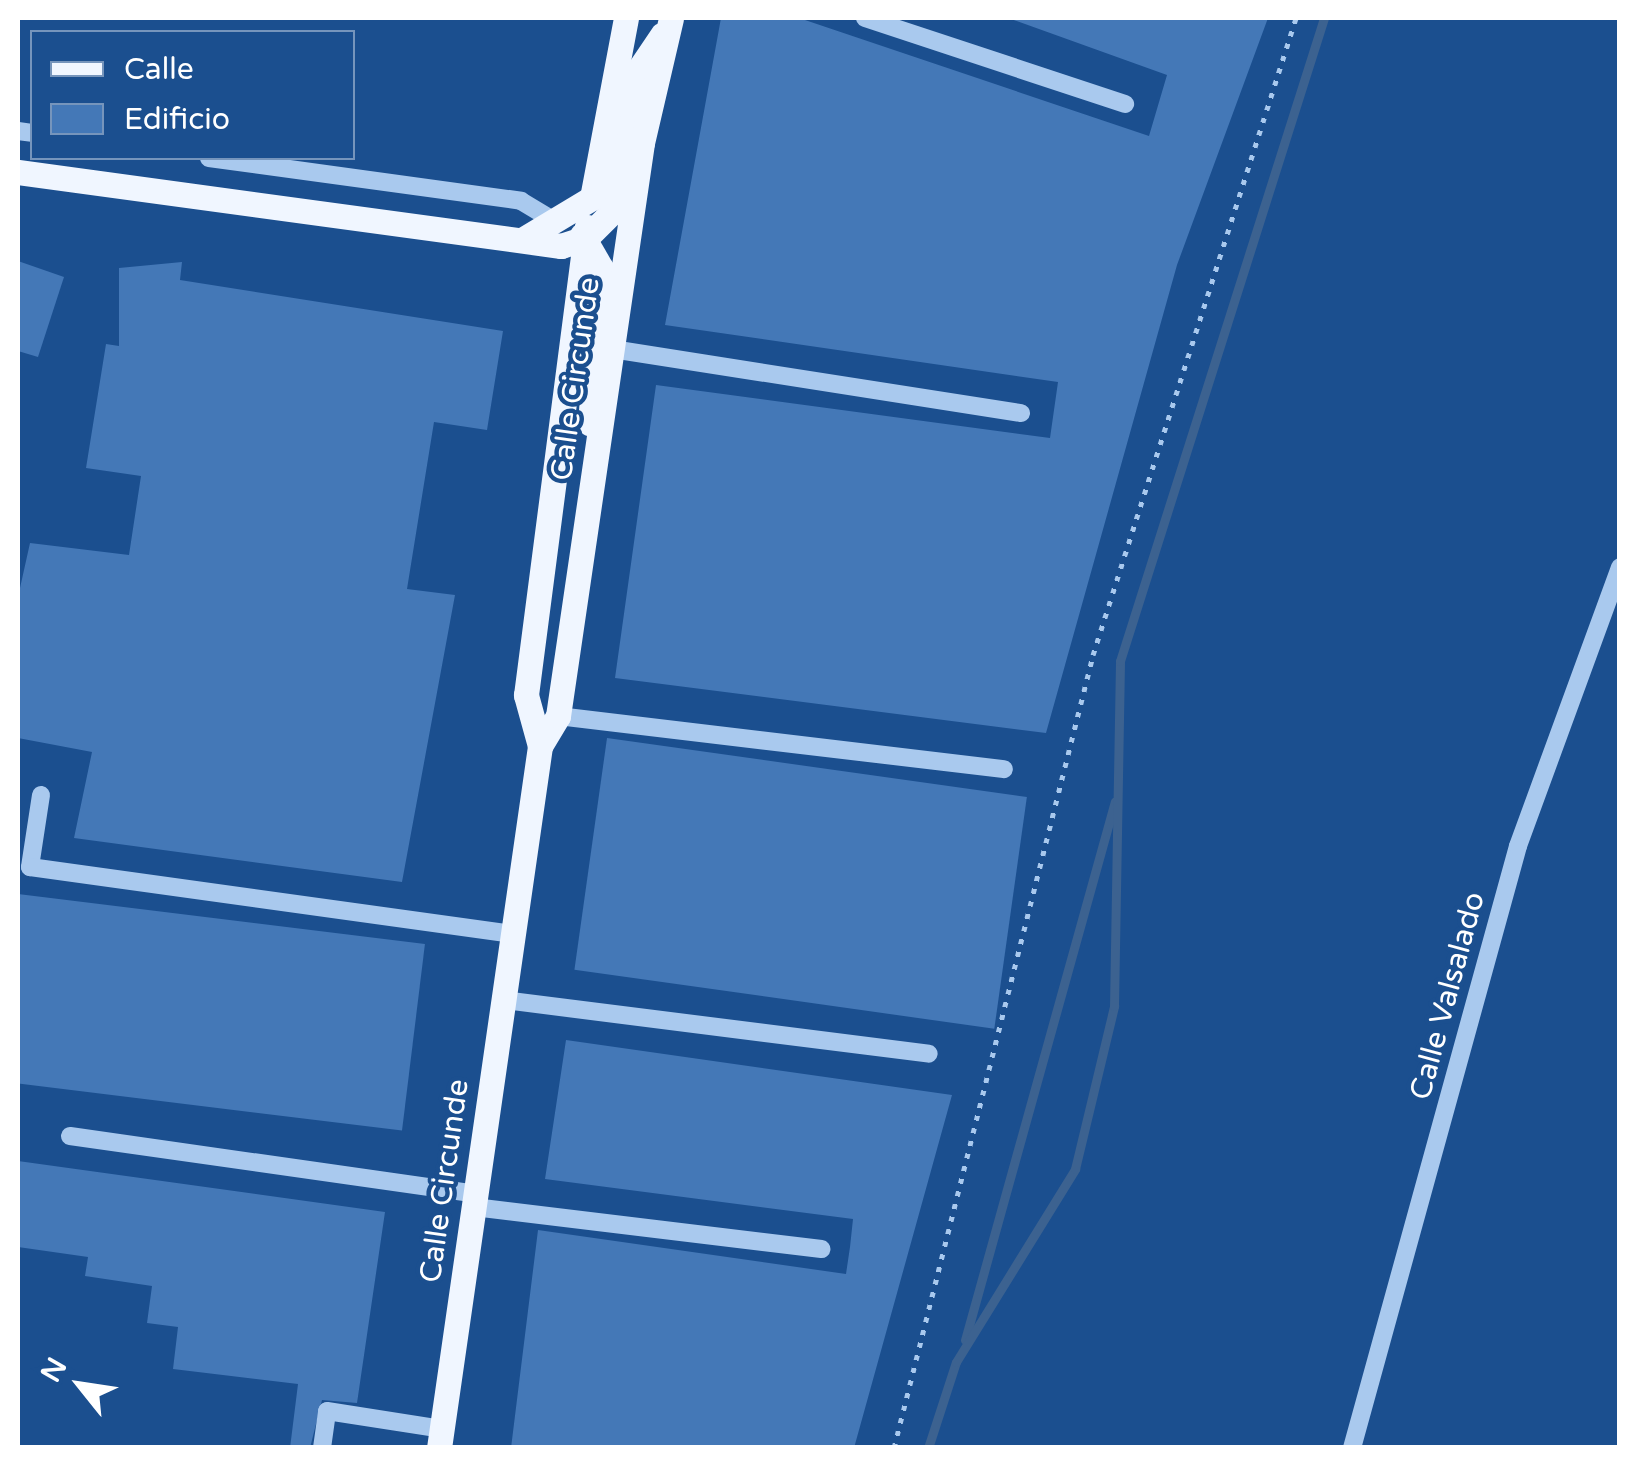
<!DOCTYPE html>
<html>
<head>
<meta charset="utf-8">
<style>
	body { margin:0 }
	#map { position:relative; width:1637px; height:1465px; overflow:hidden; background:#1b4f8f; font-family:"Varela Round",sans-serif }
	div>[style] { position:absolute }
	[style*='--x'] { left:calc(var(--x)*1px); top:calc(var(--y)*1px); width:calc(var(--w)*1px); rotate:calc(var(--a)*1deg) }
	.stream>* { height:9px; margin:-4.5px; padding:0 4.5px; transform-origin:4.5px; border-radius:4.5px; background:#3c6290 }
	.building>* { inset:0; background:#4478b7; transform-origin:0 0 }
	.path>* { height:5px; margin-top:-2.5px; transform-origin:0; background:repeating-linear-gradient(90deg,#a9c9ee 0 5px,transparent 0 13px) }
	.minor>* { height:18px; margin:-9px; padding:0 9px; transform-origin:9px; border-radius:9px; background:#a9c9ee }
	.major>* { height:25px; margin:-12.5px; padding:0 12.5px; transform-origin:12.5px; border-radius:12.5px; background:#f0f6ff }
	span { translate:-50% -50%; white-space:nowrap; text-align:center; line-height:1.15; -webkit-text-stroke:9px #1b4f8f; paint-order:stroke }
	.street-label { font-size:30px; color:#fff }
	.frame { position:absolute; inset:0; border:20px solid #fff; pointer-events:none }
	.legend { position:absolute; left:30px; top:30px; width:325px; height:130px; box-sizing:border-box; background:#1b4f8f; border:2px solid #7695bc; margin:0; padding:12px 18px; list-style:none; font-size:30px; color:#fff }
	.legend li { display:flex; align-items:center; gap:20px; height:50px }
	.legend b { width:50px; border:2px solid #7695bc }
	.north { position:absolute; left:30px; top:1335px; width:100px; height:100px; -webkit-text-stroke:8px #1b4f8f; paint-order:stroke; rotate:300deg; font-size:28px; font-weight:700; line-height:40px; text-align:center; color:#fff }
	.north::after { content:''; display:block; margin:auto; width:35px; height:45px; background:#fff; clip-path:polygon(50% 0,100% 100%,50% 72%,0 100%) }
</style>
</head>
<body>
<div id="map">
	<div class="stream">
		<div style="--x:965;--y:1340;--w:559;--a:-74.45"></div>
		<div style="--x:928;--y:1448;--w:90;--a:-72"></div>
		<div style="--x:956;--y:1362;--w:227;--a:-58.3"></div>
		<div style="--x:1075;--y:1169;--w:168;--a:-76.5"></div>
		<div style="--x:1114;--y:1006;--w:345;--a:-89"></div>
		<div style="--x:1120;--y:661;--w:675;--a:-72.4"></div>
	</div>
	<div class="building">
		<div style="clip-path:polygon(721px 18px,799px 18px,1149px 136px,1167px 75px,1008px 18px,1268px 18px,1177px 265px,1046px 733px,615px 678px,656px 385px,1050px 438px,1058px 382px,665px 325px)"></div>
		<div style="clip-path:polygon(18px 261px,64px 277px,38px 357px,18px 351px)"></div>
		<div style="clip-path:polygon(182px 262px,180px 280px,503px 331px,487px 430px,434px 422px,407px 589px,455px 595px,402px 882px,74px 838px,92px 752px,18px 738px,18px 597px,30px 543px,129px 555px,141px 476px,86px 468px,106px 344px,119px 346px,119px 268px)"></div>
		<div style="left:607px;top:738px;width:424px;height:234px;rotate:8deg"></div>
		<div style="left:18px;top:894px;width:410px;height:188px;rotate:7deg"></div>
		<div style="clip-path:polygon(566px 1040px,952px 1095px,854px 1448px,511px 1448px,538px 1230px,846px 1274px,850px 1247px,853px 1219px,545px 1179px)"></div>
		<div style="clip-path:polygon(18px 1161px,385px 1212px,357px 1403px,322px 1400px,310px 1448px,290px 1448px,298px 1384px,173px 1369px,178px 1327px,147px 1323px,152px 1286px,85px 1276px,88px 1257px,18px 1247px)"></div>
	</div>
	<div class="path">
		<div style="--x:894;--y:1448;--w:818;--a:-75.91"></div>
		<div style="--x:1093;--y:655;--w:669;--a:-72.32"></div>
	</div>
	<div class="minor">
		<div style="--x:865;--y:18;--w:274;--a:18.3"></div>
		<div style="--x:18;--y:131;--w:14;--a:8"></div>
		<div style="--x:209;--y:158;--w:315;--a:7.8"></div>
		<div style="--x:521;--y:201;--w:35;--a:31"></div>
		<div style="--x:612;--y:349;--w:414;--a:8.9"></div>
		<div style="--x:558;--y:716;--w:449;--a:6.8"></div>
		<div style="--x:41;--y:795;--w:73;--a:98.7"></div>
		<div style="--x:30;--y:867;--w:488;--a:7.9"></div>
		<div style="--x:504;--y:1000;--w:428;--a:7.2"></div>
		<div style="--x:70;--y:1136;--w:409;--a:8.1"></div>
		<div style="--x:474;--y:1207;--w:350;--a:6.9"></div>
		<div style="--x:322;--y:1448;--w:37;--a:-82"></div>
		<div style="--x:327;--y:1411;--w:116;--a:8.9"></div>
		<div style="--x:1352;--y:1448;--w:624;--a:-74.58"></div>
		<div style="--x:1518;--y:846;--w:297;--a:-69.9"></div>
	</div>
	<div class="major">
		<div style="--x:18;--y:172;--w:548;--a:7.76"></div>
		<div style="--x:561;--y:246;--w:26;--a:-18"></div>
		<div style="--x:586;--y:238;--w:37;--a:-45"></div>
		<div style="--x:612;--y:212;--w:136;--a:-81.1"></div>
		<div style="--x:633;--y:78;--w:52;--a:-56"></div>
		<div style="--x:582;--y:235;--w:38;--a:60"></div>
		<div style="--x:601;--y:268;--w:156;--a:94"></div>
		<div style="--x:522;--y:240;--w:82;--a:-31"></div>
		<div style="--x:592;--y:198;--w:183;--a:-79.3"></div>
		<div style="--x:540;--y:746;--w:53;--a:-105.4"></div>
		<div style="--x:526;--y:695;--w:472;--a:-82.6"></div>
		<div style="--x:439;--y:1448;--w:709;--a:-81.81"></div>
		<div style="--x:540;--y:746;--w:35;--a:-59"></div>
		<div style="--x:558;--y:716;--w:579;--a:-81.66"></div>
		<div style="--x:642;--y:143;--w:128;--a:-76.9"></div>
	</div>
	<div class="street-label">
		<span style="left:576px;top:379px;rotate:-82deg">Calle Circunde</span>
		<span style="left:1448px;top:996px;rotate:-75deg">Calle Valsalado</span>
		<span style="left:445px;top:1181px;rotate:-82deg">Calle Circunde</span>
	</div>
	<div class="frame"></div>
	<ul class="legend">
	<li><b style="height:12px;background:#f0f6ff"></b>Calle</li>
	<li><b style="height:28px;background:#4478b7"></b>Edificio</li>
	</ul>
	<div class="north">N</div>
</div>
</body>
</html>
